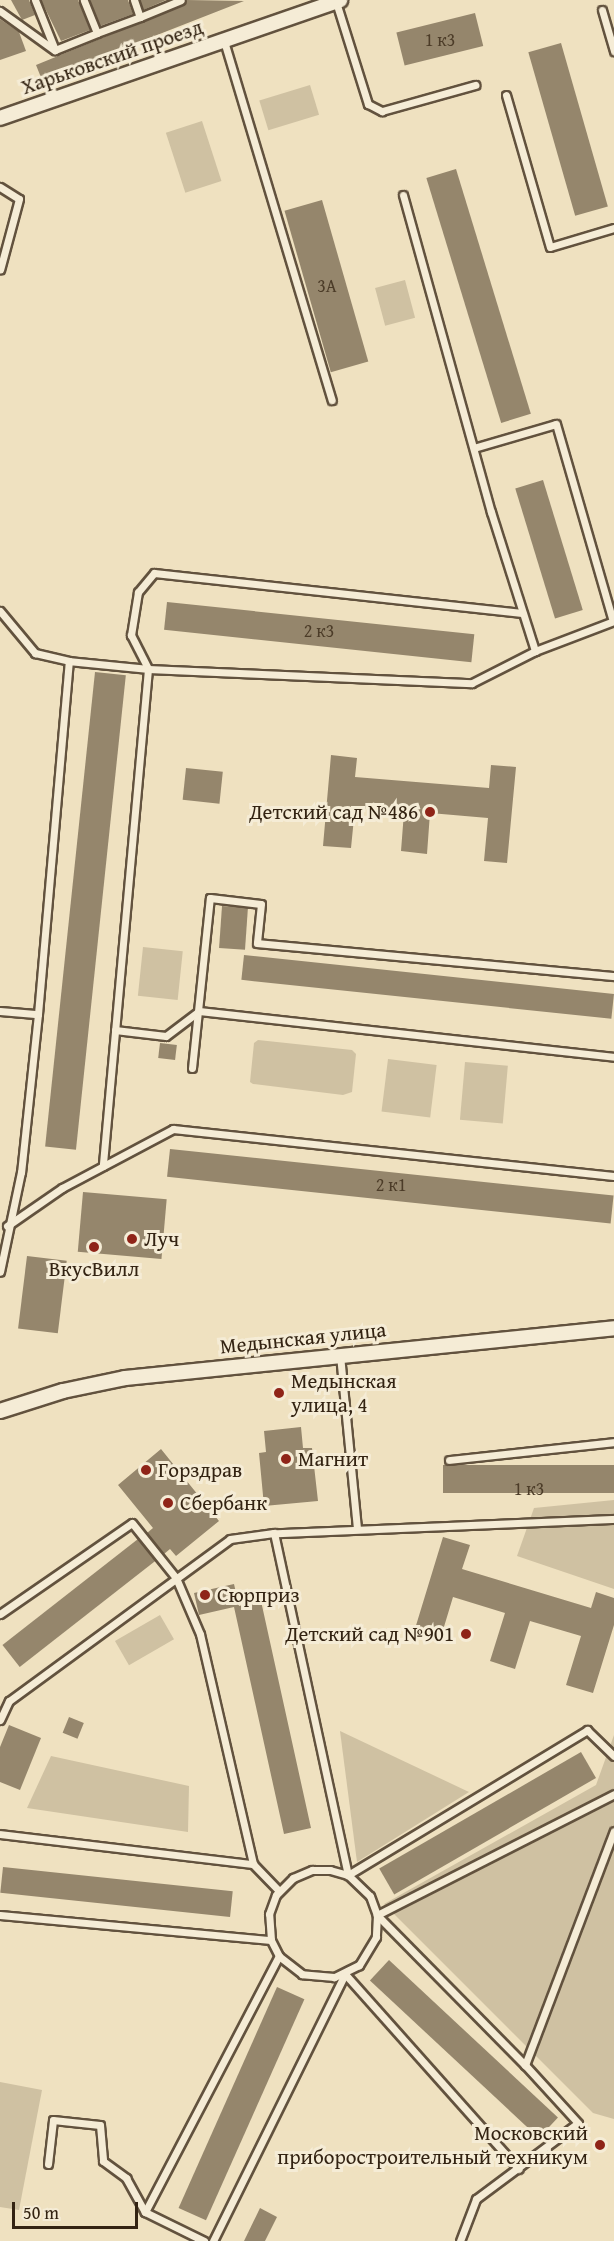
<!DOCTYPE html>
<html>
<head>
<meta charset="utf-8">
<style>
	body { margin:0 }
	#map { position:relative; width:614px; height:2241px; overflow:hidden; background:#efe1c0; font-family:"Gentium Book Plus",serif }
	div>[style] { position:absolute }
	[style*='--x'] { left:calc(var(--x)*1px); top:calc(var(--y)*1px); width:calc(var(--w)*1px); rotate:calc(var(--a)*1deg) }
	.green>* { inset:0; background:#cfc1a2; transform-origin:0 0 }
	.building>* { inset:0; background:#95866c; transform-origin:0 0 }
	.roads { filter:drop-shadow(2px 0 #62523e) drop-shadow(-2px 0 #62523e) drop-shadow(0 2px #62523e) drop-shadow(0 -2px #62523e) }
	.service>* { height:7px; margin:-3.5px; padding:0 3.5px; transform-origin:3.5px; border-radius:3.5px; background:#f5ecd6 }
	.minor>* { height:14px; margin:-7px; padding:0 7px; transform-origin:7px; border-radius:7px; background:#f5ecd6 }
	.dots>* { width:16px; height:16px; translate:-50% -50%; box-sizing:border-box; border:3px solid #f5ecd6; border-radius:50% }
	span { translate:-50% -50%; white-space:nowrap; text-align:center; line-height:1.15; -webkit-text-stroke:6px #f5ecd6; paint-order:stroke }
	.number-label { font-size:18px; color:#4c3c28 }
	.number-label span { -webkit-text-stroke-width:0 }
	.street-label { font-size:21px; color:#332312 }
	.poi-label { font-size:21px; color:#332312 }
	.right { translate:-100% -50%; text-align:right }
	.left { translate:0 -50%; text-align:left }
	.scale { position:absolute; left:12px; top:2202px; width:126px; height:27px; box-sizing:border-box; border:3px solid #332312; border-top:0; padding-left:8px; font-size:18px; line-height:21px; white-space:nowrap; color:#332312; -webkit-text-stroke:4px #f5ecd6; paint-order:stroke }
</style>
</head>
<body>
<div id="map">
	<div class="green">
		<div style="left:310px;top:85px;width:31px;height:53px;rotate:73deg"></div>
		<div style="left:202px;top:121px;width:63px;height:38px;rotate:72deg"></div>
		<div style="left:405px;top:280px;width:39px;height:31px;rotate:75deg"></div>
		<div style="left:143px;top:947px;width:40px;height:49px;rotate:6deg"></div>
		<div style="clip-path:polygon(258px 1040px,352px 1050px,356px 1054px,352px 1092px,343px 1095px,253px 1084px,250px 1082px,254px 1043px)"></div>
		<div style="left:388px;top:1059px;width:49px;height:53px;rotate:7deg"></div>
		<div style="left:465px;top:1062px;width:43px;height:58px;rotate:5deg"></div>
		<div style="clip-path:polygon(614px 1500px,614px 1589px,517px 1556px,534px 1508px)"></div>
		<div style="left:160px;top:1615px;width:28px;height:52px;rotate:60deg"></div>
		<div style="clip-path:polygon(340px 1731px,469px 1792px,357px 1862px)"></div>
		<div style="clip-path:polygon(614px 1735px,614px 2119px,593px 2113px,384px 1904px,596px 1785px)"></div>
		<div style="clip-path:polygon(51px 1756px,189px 1786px,188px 1832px,27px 1808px)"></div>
		<div style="clip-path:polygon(0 2082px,42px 2090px,19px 2210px,0 2207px)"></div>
	</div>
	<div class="building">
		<div style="clip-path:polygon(11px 0,29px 0,35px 15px,22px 20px)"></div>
		<div style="clip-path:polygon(41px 0,78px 0,90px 30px,61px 41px)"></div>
		<div style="clip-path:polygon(90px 0,128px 0,133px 14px,100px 26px)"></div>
		<div style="clip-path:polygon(140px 0,166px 0,143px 10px)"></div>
		<div style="clip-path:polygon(187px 0,244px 1px,42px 80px,36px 65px,183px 5px)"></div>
		<div style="left:475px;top:13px;width:34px;height:81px;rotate:76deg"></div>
		<div style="clip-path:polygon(0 19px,19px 32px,26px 51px,0 60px)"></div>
		<div style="left:561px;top:43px;width:170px;height:34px;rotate:74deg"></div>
		<div style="left:456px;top:169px;width:256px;height:31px;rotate:73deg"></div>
		<div style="left:322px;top:200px;width:168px;height:39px;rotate:74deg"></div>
		<div style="left:543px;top:480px;width:136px;height:29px;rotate:73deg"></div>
		<div style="left:167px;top:602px;width:309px;height:28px;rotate:6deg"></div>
		<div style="left:95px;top:672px;width:31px;height:477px;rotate:6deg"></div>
		<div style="clip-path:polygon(331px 755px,357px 758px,355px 777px,489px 788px,491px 765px,516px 767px,507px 863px,484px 861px,488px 818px,430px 813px,427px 854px,401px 851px,404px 812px,355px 808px,351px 848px,323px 846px)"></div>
		<div style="left:186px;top:768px;width:37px;height:32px;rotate:6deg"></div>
		<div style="left:222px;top:906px;width:26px;height:42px;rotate:4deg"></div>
		<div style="left:244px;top:955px;width:372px;height:25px;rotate:6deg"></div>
		<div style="left:160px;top:1043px;width:17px;height:15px;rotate:7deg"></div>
		<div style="left:170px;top:1149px;width:446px;height:28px;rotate:6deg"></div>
		<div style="left:83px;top:1192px;width:84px;height:60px;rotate:5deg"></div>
		<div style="left:27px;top:1256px;width:40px;height:73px;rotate:7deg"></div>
		<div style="clip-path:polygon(301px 1427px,303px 1448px,312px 1448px,318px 1501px,264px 1506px,259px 1453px,266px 1452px,264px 1431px)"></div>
		<div style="clip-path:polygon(161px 1449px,219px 1521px,176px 1556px,170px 1549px,164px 1554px,147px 1533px,153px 1528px,118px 1485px)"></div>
		<div style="left:614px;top:1465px;width:28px;height:171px;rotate:90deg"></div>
		<div style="clip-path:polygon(443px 1537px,470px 1545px,462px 1569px,591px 1608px,596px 1592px,614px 1598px,614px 1625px,593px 1693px,566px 1685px,581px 1636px,530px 1621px,515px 1669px,490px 1661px,505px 1613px,453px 1597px,440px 1640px,414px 1632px)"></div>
		<div style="left:138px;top:1539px;width:28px;height:172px;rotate:52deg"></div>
		<div style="clip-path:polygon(234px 1584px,239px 1606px,261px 1601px,311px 1828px,284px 1834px,234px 1607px,199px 1615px,194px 1593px)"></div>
		<div style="left:69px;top:1717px;width:16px;height:17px;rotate:22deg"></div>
		<div style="clip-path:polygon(9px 1725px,41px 1738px,20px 1790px,0 1782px,0 1747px)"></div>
		<div style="left:581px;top:1752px;width:30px;height:233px;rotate:60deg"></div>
		<div style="left:3px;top:1867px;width:231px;height:26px;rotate:6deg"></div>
		<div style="left:389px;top:1960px;width:231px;height:28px;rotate:43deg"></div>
		<div style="left:277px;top:1987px;width:30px;height:242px;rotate:24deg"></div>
		<div style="clip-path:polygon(260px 2208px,277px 2217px,265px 2241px,244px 2241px)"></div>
	</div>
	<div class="roads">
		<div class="service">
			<div style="--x:35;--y:0;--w:54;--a:68.2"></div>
			<div style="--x:55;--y:50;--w:45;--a:-22"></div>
			<div style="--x:97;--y:33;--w:35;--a:-112"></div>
			<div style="--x:134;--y:0;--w:18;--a:71"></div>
			<div style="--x:140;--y:17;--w:44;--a:-22.5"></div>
			<div style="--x:336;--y:2;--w:107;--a:72.6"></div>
			<div style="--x:368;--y:104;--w:16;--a:27"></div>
			<div style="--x:382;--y:111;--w:97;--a:-15.6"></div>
			<div style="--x:602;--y:10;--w:43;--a:73.7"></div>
			<div style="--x:0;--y:11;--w:67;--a:35.8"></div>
			<div style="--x:97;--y:33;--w:46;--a:-20.4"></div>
			<div style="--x:224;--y:41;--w:375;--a:73.3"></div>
			<div style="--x:506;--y:95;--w:158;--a:73.9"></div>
			<div style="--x:550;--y:247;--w:67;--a:-16.5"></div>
			<div style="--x:0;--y:187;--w:22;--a:32"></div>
			<div style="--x:19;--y:199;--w:73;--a:105"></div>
			<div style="--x:403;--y:195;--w:329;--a:74.5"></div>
			<div style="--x:491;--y:512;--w:146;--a:72.4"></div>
			<div style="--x:474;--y:448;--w:85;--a:-16.3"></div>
			<div style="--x:556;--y:424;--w:205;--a:73.9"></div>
			<div style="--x:0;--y:611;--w:55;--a:50.2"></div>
			<div style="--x:35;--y:653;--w:35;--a:13"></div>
			<div style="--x:522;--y:613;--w:370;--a:-173.8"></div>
			<div style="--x:154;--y:573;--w:25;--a:130"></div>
			<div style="--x:138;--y:592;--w:44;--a:99.2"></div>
			<div style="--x:131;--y:635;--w:38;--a:63"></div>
			<div style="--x:148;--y:669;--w:324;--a:2.5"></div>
			<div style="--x:472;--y:683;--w:71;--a:-26.9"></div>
			<div style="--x:535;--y:651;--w:85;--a:-20.8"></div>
			<div style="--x:0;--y:1011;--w:38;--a:5"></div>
			<div style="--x:38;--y:1014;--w:159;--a:96.1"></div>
			<div style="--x:21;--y:1172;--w:102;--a:101.9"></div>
			<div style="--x:38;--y:1014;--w:354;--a:-85"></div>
			<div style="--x:69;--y:661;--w:79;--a:5.8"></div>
			<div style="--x:148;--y:669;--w:499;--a:95.2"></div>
			<div style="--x:115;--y:1030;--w:51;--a:6.7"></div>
			<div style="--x:166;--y:1036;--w:41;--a:-37.1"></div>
			<div style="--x:199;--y:1011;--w:418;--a:6.3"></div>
			<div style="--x:192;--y:1068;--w:171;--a:-84"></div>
			<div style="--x:210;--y:898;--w:51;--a:6.7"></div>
			<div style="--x:261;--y:904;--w:39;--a:96"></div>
			<div style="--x:257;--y:943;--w:359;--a:5.3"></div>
			<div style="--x:7;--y:1226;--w:67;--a:-34.6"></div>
			<div style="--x:62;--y:1188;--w:126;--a:-28"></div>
			<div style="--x:173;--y:1129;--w:443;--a:6.1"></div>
			<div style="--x:340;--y:1355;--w:174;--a:84.4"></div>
			<div style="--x:449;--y:1460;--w:166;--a:-6.2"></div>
			<div style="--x:614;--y:1519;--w:340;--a:177.6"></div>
			<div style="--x:274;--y:1533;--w:350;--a:77.8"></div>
			<div style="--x:348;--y:1875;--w:280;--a:-31.2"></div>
			<div style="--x:587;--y:1730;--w:37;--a:44"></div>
			<div style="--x:0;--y:1614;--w:160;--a:-34.6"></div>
			<div style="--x:132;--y:1523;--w:70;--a:51.3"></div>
			<div style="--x:176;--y:1578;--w:61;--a:66.8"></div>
			<div style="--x:200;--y:1634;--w:236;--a:77"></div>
			<div style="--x:253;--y:1864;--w:37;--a:46"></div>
			<div style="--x:0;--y:1720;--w:21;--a:-65"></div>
			<div style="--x:9;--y:1701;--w:274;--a:-36.2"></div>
			<div style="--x:230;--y:1539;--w:44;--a:-7.8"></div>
			<div style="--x:0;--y:1834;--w:255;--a:6.8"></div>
			<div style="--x:0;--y:1915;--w:272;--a:5.3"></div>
			<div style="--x:377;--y:1915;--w:22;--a:93"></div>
			<div style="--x:376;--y:1937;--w:33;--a:121"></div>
			<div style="--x:359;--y:1965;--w:28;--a:154"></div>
			<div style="--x:334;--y:1977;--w:32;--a:-175"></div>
			<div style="--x:302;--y:1974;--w:29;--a:-142"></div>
			<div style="--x:279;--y:1956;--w:18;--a:-117"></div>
			<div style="--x:271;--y:1940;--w:26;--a:-94"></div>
			<div style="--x:269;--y:1914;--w:20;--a:-70"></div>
			<div style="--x:276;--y:1895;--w:24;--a:-45"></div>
			<div style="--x:293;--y:1878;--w:21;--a:-23"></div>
			<div style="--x:312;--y:1870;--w:18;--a:0"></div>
			<div style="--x:330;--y:1870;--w:19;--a:16"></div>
			<div style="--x:348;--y:1875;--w:30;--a:44"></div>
			<div style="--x:370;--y:1896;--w:20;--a:70"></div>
			<div style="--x:377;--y:1915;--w:211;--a:45.4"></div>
			<div style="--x:377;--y:1915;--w:266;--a:-27"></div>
			<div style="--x:48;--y:2164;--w:44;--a:-83.5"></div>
			<div style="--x:53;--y:2120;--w:47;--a:6.1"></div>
			<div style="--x:100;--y:2125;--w:36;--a:85"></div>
			<div style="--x:103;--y:2161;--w:29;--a:36"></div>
			<div style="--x:126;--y:2178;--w:39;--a:61"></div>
			<div style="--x:204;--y:2241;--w:66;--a:-153.8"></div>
			<div style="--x:145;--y:2212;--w:289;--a:-62.4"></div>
			<div style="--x:213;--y:2241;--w:298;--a:-63.7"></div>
			<div style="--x:345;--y:1974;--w:261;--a:48.3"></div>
			<div style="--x:460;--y:2241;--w:45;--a:-69.1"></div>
			<div style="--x:476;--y:2199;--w:127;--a:-36.7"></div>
			<div style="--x:578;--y:2123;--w:79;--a:-132.4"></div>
			<div style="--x:525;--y:2065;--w:250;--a:-69.2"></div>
		</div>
		<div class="minor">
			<div style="--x:0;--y:118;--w:360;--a:-19.1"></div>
			<div style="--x:0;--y:1411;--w:66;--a:-17.6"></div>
			<div style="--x:63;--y:1391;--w:63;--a:-11.8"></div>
			<div style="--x:125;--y:1378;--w:492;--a:-5.8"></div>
		</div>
	</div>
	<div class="dots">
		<div style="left:430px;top:812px;background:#8f2418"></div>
		<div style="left:132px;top:1239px;background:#8f2418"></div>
		<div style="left:94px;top:1247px;background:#8f2418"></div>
		<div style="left:279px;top:1393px;background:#8f2418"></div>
		<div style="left:286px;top:1459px;background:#8f2418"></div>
		<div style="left:146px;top:1470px;background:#8f2418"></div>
		<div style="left:168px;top:1503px;background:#8f2418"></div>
		<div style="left:205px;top:1595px;background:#8f2418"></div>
		<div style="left:466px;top:1634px;background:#8f2418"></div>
		<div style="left:600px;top:2145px;background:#8f2418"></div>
	</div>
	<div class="number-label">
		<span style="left:440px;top:40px">1 к3</span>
		<span style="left:327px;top:286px">3А</span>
		<span style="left:319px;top:631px">2 к3</span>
		<span style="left:391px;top:1185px">2 к1</span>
		<span style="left:529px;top:1489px">1 к3</span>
	</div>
	<div class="street-label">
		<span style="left:112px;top:57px;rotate:-19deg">Харьковский проезд</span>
		<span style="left:303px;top:1338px;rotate:-6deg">Медынская улица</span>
	</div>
	<div class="poi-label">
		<span class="right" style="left:418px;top:812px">Детский сад №486</span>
		<span class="left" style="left:144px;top:1239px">Луч</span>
		<span style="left:94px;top:1269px">ВкусВилл</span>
		<span class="left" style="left:291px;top:1393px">Медынская<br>улица, 4</span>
		<span class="left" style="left:298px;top:1459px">Магнит</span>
		<span class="left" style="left:158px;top:1470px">Горздрав</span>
		<span class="left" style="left:180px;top:1503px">Сбербанк</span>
		<span class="left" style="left:217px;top:1595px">Сюрприз</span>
		<span class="right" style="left:454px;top:1634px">Детский сад №901</span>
		<span class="right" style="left:588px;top:2145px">Московский<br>приборостроительный техникум</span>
	</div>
	<div class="scale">50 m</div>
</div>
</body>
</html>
